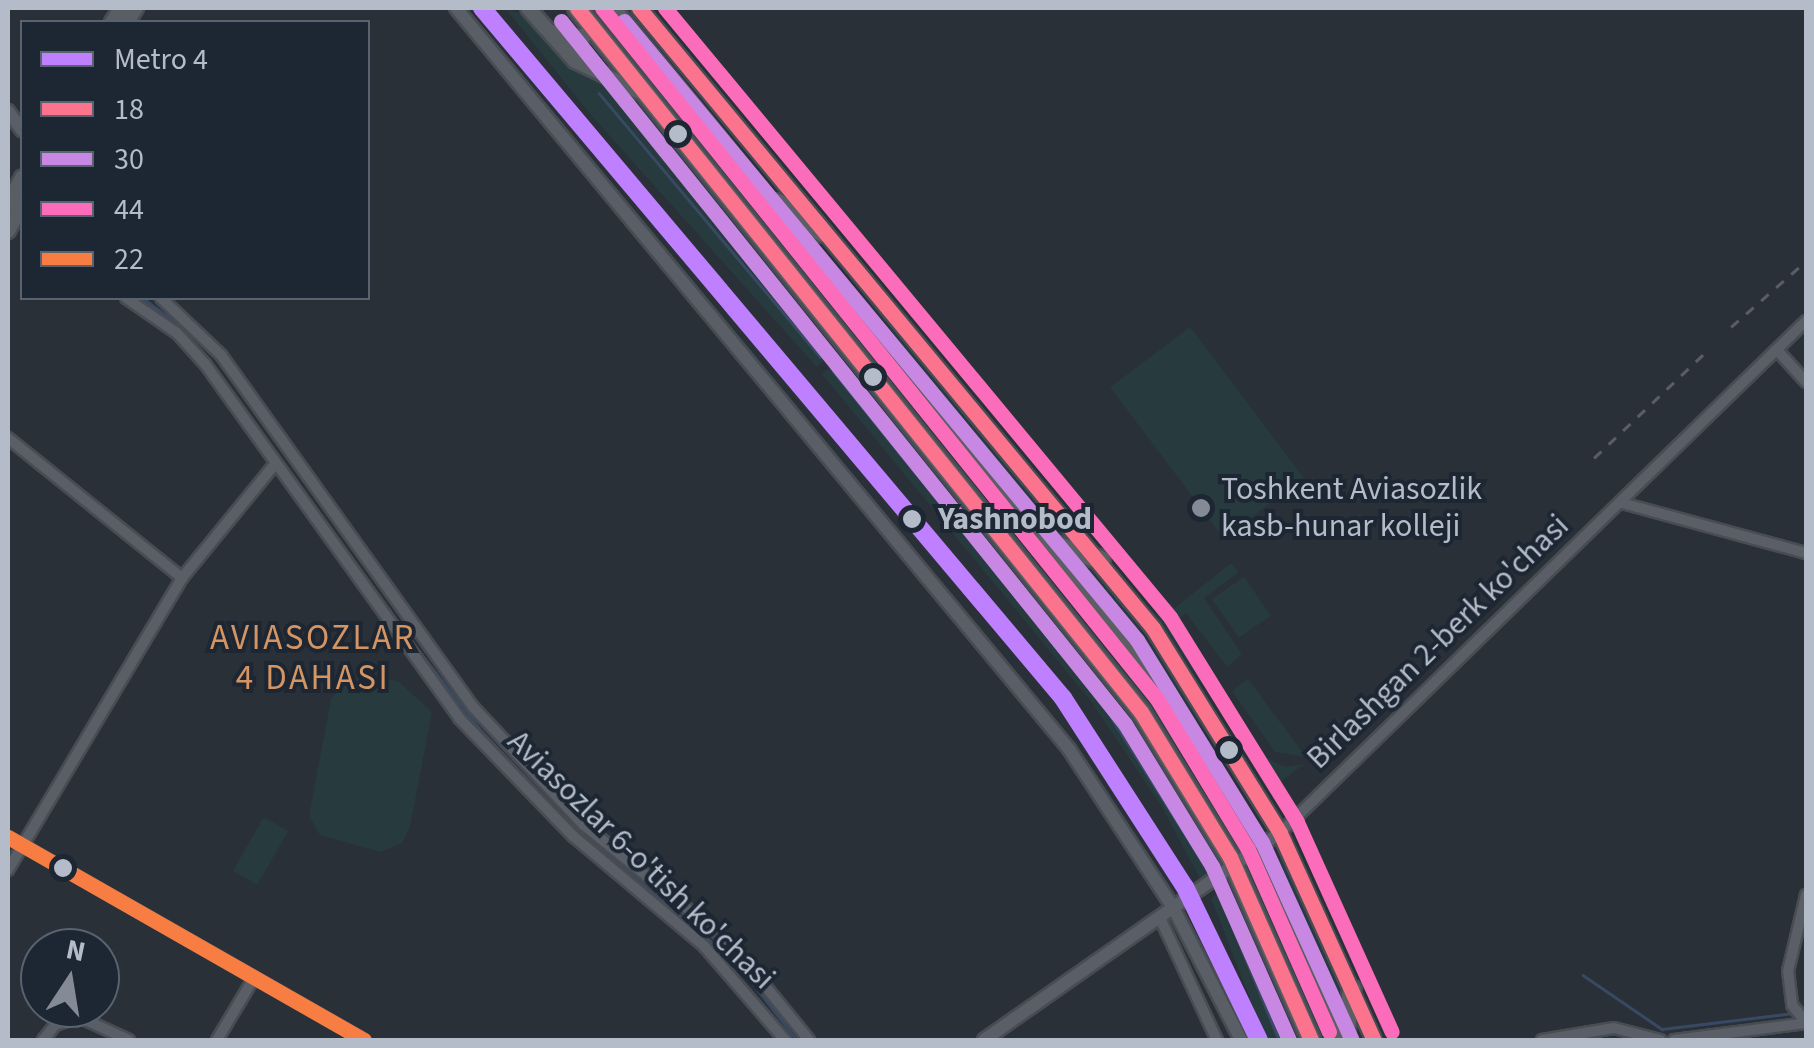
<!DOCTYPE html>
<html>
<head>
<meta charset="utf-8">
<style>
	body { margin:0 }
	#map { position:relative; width:1814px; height:1048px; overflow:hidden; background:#2a3038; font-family:"Source Sans 3",sans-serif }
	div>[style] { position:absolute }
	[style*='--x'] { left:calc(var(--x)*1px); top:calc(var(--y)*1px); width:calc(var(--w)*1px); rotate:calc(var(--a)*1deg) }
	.green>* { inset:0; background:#273a3e; transform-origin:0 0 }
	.stream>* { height:2.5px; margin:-1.25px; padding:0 1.25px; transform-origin:1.25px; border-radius:1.25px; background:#384963 }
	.roads { filter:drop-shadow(2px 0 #484c53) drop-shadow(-2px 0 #484c53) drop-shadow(0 2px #484c53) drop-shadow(0 -2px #484c53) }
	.minor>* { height:10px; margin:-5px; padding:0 5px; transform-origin:5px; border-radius:5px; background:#5a5e66 }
	.tertiary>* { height:12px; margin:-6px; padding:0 6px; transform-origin:6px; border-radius:6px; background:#5a5e66 }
	.secondary>* { height:14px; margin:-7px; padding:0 7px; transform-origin:7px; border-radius:7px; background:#595d64 }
	.trunk>* { height:18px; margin:-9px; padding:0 9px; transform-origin:9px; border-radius:9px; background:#5b5f64 }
	.rail>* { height:2.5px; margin-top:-1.25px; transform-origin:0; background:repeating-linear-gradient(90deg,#595d64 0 10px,transparent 0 20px) }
	.bus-1>* { height:15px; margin:-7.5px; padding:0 7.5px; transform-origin:7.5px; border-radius:7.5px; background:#fc738d }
	.bus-2>* { height:15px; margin:-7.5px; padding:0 7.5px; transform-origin:7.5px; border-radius:7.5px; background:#c787e3 }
	.bus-3>* { height:15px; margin:-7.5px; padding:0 7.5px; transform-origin:7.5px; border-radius:7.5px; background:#fb6dba }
	.bus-4>* { height:15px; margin:-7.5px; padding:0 7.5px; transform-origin:7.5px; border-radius:7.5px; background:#f77d43 }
	.metro-1>* { height:18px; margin:-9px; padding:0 9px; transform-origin:9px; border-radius:9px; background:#bf80ff }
	.dots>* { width:28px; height:28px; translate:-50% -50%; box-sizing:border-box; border:5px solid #1d2633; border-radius:50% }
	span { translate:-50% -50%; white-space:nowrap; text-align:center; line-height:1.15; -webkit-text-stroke:8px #1d2633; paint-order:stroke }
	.poi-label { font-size:32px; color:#b4bcc9 }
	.left { translate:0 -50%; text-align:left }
	.stop-label { font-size:32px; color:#b4bcc9; font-weight:700 }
	.street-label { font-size:32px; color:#b4bcc9 }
	.neighbourhood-label { font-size:35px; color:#d59563; letter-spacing:2.5px }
	.frame { position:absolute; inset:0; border:10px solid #b4bcc9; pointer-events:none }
	.legend { position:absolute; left:20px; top:20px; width:350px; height:280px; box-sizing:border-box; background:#1d2633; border:2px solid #59626f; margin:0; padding:12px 18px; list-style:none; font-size:30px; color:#b4bcc9 }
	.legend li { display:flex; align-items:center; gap:20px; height:50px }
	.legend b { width:50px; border:2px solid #59626f }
	.north { position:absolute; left:20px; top:928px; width:100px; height:100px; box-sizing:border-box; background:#1d2633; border:2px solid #59626f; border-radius:50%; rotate:12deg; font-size:28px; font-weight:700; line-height:40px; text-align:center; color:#b4bcc9 }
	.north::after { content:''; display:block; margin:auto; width:35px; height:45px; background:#848b96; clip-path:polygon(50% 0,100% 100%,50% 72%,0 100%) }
</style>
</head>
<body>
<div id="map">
	<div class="green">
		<div style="clip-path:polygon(506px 9px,524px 14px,565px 63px,636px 101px,686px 157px,803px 307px,827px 357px,817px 367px,590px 114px)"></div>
		<div style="left:619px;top:37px;width:477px;height:6px;rotate:51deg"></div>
		<div style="clip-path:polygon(816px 235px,959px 401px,1076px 542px,1063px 539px,1032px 510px)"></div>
		<div style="left:1190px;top:327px;width:189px;height:100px;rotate:53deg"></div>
		<div style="clip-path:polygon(832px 366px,864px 403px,896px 419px,1098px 672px,1180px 793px,1227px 878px,1205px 888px,1162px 807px,1090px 700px,822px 374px)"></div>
		<div style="clip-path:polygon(944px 433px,1115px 650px,1196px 765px,1258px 875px,1330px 1040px,1323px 1040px,1252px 878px,1192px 769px,1111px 653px,939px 437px)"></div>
		<div style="clip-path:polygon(1071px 557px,1096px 564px,1235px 769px,1231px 772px,1161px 666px)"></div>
		<div style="clip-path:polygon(1231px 563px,1239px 572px,1204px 598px,1242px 654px,1227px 667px,1186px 613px,1170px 626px,1208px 678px,1202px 685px,1155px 614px,1170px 603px,1175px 608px)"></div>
		<div style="left:1244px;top:577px;width:47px;height:39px;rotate:55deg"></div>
		<div style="clip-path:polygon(373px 677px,398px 681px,432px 712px,410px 827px,402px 843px,381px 852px,320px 835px,309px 816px,331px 699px,348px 680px)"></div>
		<div style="clip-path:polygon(1248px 679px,1306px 757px,1275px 752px,1232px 691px)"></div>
		<div style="clip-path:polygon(1227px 698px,1267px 758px,1285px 767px,1304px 764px,1276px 785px,1217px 704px)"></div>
		<div style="left:264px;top:817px;width:28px;height:62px;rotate:30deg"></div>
		<div style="clip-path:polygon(1280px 850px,1346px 994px,1340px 1017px,1279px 871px)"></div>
		<div style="clip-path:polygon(1226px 888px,1230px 896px,1236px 892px,1267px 964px,1264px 982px,1297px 1040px,1266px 1040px,1211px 898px)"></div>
	</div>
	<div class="stream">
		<div style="--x:599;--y:93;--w:344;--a:50"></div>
		<div style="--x:143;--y:298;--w:45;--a:36.9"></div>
		<div style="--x:179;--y:325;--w:88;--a:52"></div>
		<div style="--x:833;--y:371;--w:429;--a:51"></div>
		<div style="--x:1103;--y:704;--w:195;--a:57.8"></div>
		<div style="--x:392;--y:616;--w:143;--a:52.1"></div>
		<div style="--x:480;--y:729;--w:125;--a:46.6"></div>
		<div style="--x:566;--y:820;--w:222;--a:39.9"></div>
		<div style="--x:736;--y:962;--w:99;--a:52"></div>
		<div style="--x:1222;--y:900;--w:151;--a:67.8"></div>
		<div style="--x:1583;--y:975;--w:96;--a:34.4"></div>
		<div style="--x:1662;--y:1029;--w:134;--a:-6.9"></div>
	</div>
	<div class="roads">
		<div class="minor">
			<div style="--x:126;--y:298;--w:62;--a:34.5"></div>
			<div style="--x:177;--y:333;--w:42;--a:47.9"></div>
			<div style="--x:205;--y:364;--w:436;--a:54.3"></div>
			<div style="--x:459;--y:718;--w:164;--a:46"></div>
			<div style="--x:573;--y:836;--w:171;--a:40"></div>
			<div style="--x:704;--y:946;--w:124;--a:49.2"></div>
			<div style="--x:161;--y:298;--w:83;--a:43.5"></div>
			<div style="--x:221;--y:355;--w:433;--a:54.4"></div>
			<div style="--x:473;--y:707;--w:162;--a:46.8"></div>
			<div style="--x:584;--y:825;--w:189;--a:39"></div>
			<div style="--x:731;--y:944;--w:124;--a:50.9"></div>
			<div style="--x:1779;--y:352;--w:40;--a:48"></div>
			<div style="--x:8;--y:438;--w:223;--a:38.8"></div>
			<div style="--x:1622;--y:503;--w:191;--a:15.2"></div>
			<div style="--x:1280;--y:833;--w:734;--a:-44.23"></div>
			<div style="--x:8;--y:837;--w:410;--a:29.7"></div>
			<div style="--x:8;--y:870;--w:340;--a:-59.2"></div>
			<div style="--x:182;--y:578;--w:146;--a:-50.8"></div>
			<div style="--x:1806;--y:895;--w:78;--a:103.3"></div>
			<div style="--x:1788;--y:971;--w:34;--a:83"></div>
			<div style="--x:1792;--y:1005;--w:22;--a:51"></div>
			<div style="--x:1160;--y:918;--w:135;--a:65"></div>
			<div style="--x:43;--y:1040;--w:19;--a:-51"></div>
			<div style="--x:55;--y:1025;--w:25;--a:-18"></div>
			<div style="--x:79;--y:1017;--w:55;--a:24.7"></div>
			<div style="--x:217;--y:1040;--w:72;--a:-59.2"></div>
			<div style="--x:1542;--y:1040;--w:73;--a:-9.5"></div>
			<div style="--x:1614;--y:1028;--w:48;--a:14.6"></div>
			<div style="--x:1674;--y:1040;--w:133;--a:-7.3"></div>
		</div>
		<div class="tertiary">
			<div style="--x:456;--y:8;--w:962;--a:50.4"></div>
			<div style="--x:1069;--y:749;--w:191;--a:56.7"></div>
			<div style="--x:1174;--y:909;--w:147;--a:62.9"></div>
			<div style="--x:8;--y:111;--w:24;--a:54"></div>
			<div style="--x:984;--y:1040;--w:361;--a:-35"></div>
		</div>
		<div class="secondary">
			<div style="--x:528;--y:8;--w:71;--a:48.4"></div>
			<div style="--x:575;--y:61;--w:81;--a:25.6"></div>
			<div style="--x:639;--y:8;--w:805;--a:50.34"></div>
			<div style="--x:1153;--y:628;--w:241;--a:58.2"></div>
			<div style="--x:1280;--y:833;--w:227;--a:65.6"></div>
			<div style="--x:112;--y:22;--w:17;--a:-57"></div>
			<div style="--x:127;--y:22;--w:17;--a:-57"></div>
			<div style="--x:552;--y:32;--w:24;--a:19"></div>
			<div style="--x:575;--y:40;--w:22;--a:-27"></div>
			<div style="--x:8;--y:204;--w:30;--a:-62"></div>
			<div style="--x:8;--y:231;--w:30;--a:-62"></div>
		</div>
		<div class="trunk">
			<div style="--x:577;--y:8;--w:902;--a:51.3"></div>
			<div style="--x:1141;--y:712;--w:170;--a:58.5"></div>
			<div style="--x:1230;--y:857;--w:200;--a:66.1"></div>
			<div style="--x:611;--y:8;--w:850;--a:51.01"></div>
			<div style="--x:1146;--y:669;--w:175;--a:57.6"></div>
			<div style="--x:1240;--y:817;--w:245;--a:65.4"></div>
			<div style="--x:778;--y:203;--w:54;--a:33.7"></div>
			<div style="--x:1046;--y:542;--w:58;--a:18.1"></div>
			<div style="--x:1344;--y:1040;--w:51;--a:-80.9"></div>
		</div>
	</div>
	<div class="rail">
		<div style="--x:1731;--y:327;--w:100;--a:-41.3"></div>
		<div style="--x:1594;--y:458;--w:160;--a:-43.5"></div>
	</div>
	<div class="bus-1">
		<div style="--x:577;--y:8;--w:902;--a:51.3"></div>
		<div style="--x:1141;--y:712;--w:170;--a:58.5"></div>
		<div style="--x:1230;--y:857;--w:200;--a:66.1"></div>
		<div style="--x:639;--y:8;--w:805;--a:50.34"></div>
		<div style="--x:1153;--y:628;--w:241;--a:58.2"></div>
		<div style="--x:1280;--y:833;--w:227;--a:65.6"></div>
	</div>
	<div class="bus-2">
		<div style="--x:561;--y:21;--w:901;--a:51.26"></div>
		<div style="--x:1125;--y:724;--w:167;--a:58.5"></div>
		<div style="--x:1212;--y:866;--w:190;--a:66.1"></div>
		<div style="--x:624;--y:21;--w:804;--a:50.35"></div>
		<div style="--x:1137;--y:640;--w:238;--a:58.3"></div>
		<div style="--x:1262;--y:842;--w:217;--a:65.6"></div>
	</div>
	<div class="bus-3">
		<div style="--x:602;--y:8;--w:886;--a:51.23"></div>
		<div style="--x:1157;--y:699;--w:175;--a:58.8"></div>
		<div style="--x:1248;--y:849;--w:200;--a:66.1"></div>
		<div style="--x:665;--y:8;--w:791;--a:50.33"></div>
		<div style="--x:1170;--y:617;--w:241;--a:58.2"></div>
		<div style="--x:1297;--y:822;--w:230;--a:65.7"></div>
	</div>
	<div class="bus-4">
		<div style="--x:8;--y:837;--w:410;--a:29.7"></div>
	</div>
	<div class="metro-1">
		<div style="--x:482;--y:8;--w:902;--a:49.9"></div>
		<div style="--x:1063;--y:698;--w:225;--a:57.2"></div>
		<div style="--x:1185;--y:887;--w:170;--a:64.2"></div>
	</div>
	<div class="dots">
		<div style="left:678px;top:134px;background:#b4bcc9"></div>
		<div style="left:873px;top:377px;background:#b4bcc9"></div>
		<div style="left:1201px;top:508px;background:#848b96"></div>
		<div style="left:912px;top:519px;background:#b4bcc9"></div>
		<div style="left:1229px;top:750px;background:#b4bcc9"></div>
		<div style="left:63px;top:868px;background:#b4bcc9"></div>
	</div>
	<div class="poi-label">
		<span class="left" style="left:1221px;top:508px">Toshkent Aviasozlik<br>kasb-hunar kolleji</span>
	</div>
	<div class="stop-label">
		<span class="left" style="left:938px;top:519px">Yashnobod</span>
	</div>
	<div class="street-label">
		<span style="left:1438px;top:642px;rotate:-44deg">Birlashgan 2-berk ko'chasi</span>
		<span style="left:641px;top:860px;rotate:44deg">Aviasozlar 6-o'tish ko'chasi</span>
	</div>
	<div class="neighbourhood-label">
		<span style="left:313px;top:658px">AVIASOZLAR<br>4 DAHASI</span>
	</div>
	<div class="frame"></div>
	<ul class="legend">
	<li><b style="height:12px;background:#bf80ff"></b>Metro 4</li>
	<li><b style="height:12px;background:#fc738d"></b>18</li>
	<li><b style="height:12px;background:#c787e3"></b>30</li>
	<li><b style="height:12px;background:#fb6dba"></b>44</li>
	<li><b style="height:12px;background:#f77d43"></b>22</li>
	</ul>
	<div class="north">N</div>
</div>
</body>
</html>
